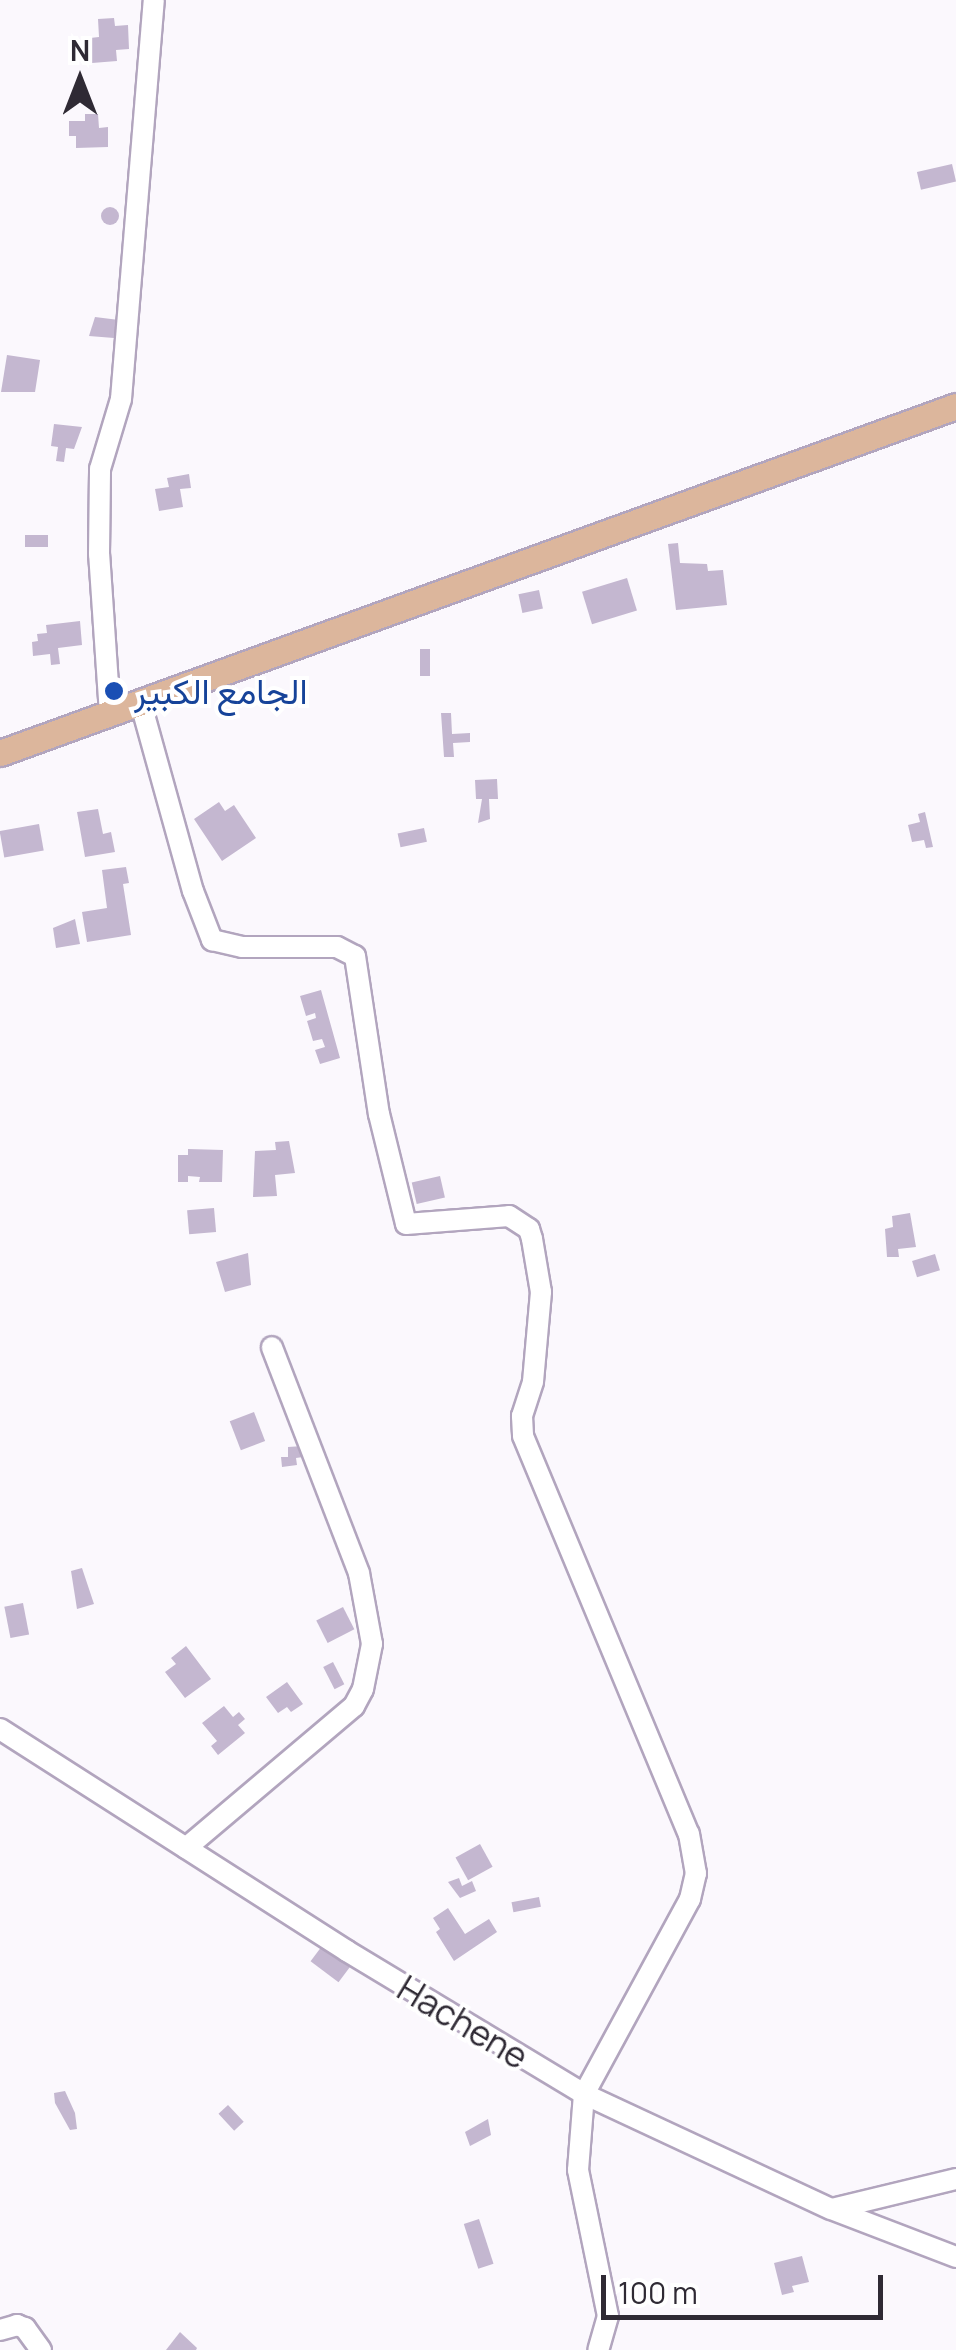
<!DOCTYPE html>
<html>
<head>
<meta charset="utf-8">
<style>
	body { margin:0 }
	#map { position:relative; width:956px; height:2350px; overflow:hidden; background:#fbf8fd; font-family:Manrope,Vazirmatn,sans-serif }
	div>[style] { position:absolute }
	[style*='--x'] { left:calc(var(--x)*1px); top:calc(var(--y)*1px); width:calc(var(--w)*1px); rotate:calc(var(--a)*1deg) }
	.building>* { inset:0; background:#c4b7d0; transform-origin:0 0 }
	.round { border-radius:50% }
	.roads { filter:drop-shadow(2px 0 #b2a5be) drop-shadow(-2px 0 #b2a5be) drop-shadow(0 2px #b2a5be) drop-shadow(0 -2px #b2a5be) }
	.minor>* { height:20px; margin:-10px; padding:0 10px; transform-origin:10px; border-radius:10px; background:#fff }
	.major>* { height:25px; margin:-12.5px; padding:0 12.5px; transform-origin:12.5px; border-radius:12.5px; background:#dcb69c }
	.dots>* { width:28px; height:28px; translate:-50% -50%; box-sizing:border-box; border:5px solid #fff; border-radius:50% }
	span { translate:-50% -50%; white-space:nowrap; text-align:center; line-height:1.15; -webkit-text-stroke:8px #fff; paint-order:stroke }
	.transit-label { font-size:35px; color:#164399 }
	.left { translate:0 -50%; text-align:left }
	.street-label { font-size:35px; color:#2f2a34 }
	.north { position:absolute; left:30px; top:30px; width:100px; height:100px; -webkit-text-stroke:8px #fff; paint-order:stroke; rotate:0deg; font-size:28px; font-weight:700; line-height:40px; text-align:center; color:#2f2a34 }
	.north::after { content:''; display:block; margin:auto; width:35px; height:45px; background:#2f2a34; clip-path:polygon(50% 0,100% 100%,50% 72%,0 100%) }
	.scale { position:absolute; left:601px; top:2275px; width:282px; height:45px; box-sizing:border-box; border:5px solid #2f2a34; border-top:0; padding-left:12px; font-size:30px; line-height:35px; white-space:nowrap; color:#2f2a34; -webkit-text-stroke:8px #fff; paint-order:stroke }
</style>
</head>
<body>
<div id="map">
	<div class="building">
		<div style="clip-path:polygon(114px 18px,115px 26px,128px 25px,129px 49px,116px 50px,117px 61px,92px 63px,90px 38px,99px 37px,98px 19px)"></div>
		<div style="clip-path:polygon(85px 114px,98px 114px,99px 128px,108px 127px,108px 147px,76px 148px,76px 136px,69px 136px,69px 121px,85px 121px)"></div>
		<div style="left:952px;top:164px;width:18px;height:36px;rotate:77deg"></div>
		<div class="round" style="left:101px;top:207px;width:18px;height:18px"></div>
		<div style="clip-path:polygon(95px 317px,119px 320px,114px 338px,89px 336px)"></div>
		<div style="clip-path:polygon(7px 355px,40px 360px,35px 392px,1px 392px)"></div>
		<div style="clip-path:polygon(54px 424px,82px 427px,74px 449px,66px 448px,64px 462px,56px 461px,58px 447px,51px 446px)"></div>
		<div style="clip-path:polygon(189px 474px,191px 488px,180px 489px,183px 507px,159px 511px,155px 489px,169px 487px,167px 478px)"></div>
		<div style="left:25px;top:535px;width:23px;height:12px"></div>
		<div style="clip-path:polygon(678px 543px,680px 563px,707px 564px,708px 571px,723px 570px,727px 605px,676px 610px,668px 544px)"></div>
		<div style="left:627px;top:578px;width:34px;height:47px;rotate:73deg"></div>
		<div style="left:539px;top:590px;width:19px;height:21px;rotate:78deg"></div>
		<div style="clip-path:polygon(80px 621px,82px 645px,58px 648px,60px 664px,51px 665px,50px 654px,33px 656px,32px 642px,38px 641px,37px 634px,47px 633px,46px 625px)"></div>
		<div style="left:420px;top:649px;width:10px;height:27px"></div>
		<div style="clip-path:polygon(441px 713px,451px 713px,452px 734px,470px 733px,470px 742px,453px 743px,454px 757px,444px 757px)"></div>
		<div style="clip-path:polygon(497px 779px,498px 799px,489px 799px,490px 819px,478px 823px,482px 799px,476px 799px,475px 780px)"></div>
		<div style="clip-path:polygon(219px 802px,225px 811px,234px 805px,256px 838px,222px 861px,194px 819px)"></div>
		<div style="clip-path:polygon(98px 809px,103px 834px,111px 832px,115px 852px,85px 857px,77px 812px)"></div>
		<div style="clip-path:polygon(925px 812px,933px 847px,926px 848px,924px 840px,912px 842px,908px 825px,920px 822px,918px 814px)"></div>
		<div style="left:39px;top:824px;width:27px;height:40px;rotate:80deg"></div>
		<div style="left:424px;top:828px;width:14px;height:27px;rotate:78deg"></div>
		<div style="clip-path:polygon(126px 867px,129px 883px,123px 884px,131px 935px,87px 942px,82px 912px,107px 908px,102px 870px)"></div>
		<div style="clip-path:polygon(75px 919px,80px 944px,56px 948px,53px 928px)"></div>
		<div style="clip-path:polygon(321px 990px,340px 1058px,320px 1064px,315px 1050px,325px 1047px,322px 1039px,313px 1041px,307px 1021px,316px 1018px,315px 1013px,306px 1016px,300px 996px)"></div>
		<div style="clip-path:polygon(289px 1141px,295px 1173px,275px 1175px,277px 1196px,253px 1197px,255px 1151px,276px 1150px,275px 1142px)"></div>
		<div style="clip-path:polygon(188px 1149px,223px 1150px,222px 1182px,199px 1182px,200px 1177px,188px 1176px,188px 1182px,178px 1182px,178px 1155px,188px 1155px)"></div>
		<div style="left:440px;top:1176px;width:22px;height:29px;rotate:77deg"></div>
		<div style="left:214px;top:1208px;width:24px;height:27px;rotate:85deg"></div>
		<div style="clip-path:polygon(910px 1213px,916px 1247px,898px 1249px,899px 1257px,887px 1257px,885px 1229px,893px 1227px,892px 1216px)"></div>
		<div style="clip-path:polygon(248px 1253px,251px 1285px,225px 1292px,216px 1262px)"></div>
		<div style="left:935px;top:1254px;width:17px;height:24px;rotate:73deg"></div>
		<div style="left:254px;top:1412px;width:31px;height:26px;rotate:69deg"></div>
		<div style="clip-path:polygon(303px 1446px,303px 1457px,296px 1458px,297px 1465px,282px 1467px,281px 1457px,288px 1457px,288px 1447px)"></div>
		<div style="clip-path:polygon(82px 1568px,94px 1604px,77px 1609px,71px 1571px)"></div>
		<div style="left:23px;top:1603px;width:32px;height:19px;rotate:79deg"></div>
		<div style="left:343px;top:1607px;width:25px;height:30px;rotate:63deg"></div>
		<div style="clip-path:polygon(186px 1646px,211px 1679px,185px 1698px,165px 1672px,176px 1664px,171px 1658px)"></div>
		<div style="left:333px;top:1662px;width:25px;height:11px;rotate:63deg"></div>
		<div style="clip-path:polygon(287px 1682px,303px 1704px,291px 1712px,287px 1707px,278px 1713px,266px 1697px)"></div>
		<div style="clip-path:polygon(224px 1706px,233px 1717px,239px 1712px,245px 1719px,238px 1725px,245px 1733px,218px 1755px,211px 1746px,217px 1741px,202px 1723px)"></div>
		<div style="left:480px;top:1844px;width:26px;height:28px;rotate:61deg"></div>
		<div style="clip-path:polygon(459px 1878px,462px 1886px,472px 1881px,476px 1891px,460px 1898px,448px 1882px)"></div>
		<div style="left:539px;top:1897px;width:10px;height:28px;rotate:79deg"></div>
		<div style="clip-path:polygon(448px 1908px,465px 1934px,489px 1919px,497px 1932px,454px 1961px,436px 1932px,440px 1929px,433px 1918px)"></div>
		<div style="left:325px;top:1942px;width:35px;height:24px;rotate:37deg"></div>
		<div style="clip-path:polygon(65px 2091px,75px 2113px,77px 2129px,70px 2130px,55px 2103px,54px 2093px)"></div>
		<div style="left:228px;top:2105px;width:23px;height:13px;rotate:47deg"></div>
		<div style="clip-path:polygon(488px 2119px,491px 2135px,470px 2146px,465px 2132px)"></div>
		<div style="left:479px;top:2219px;width:47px;height:16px;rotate:72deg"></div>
		<div style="clip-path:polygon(802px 2256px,809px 2282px,792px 2286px,794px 2292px,782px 2295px,774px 2263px)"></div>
		<div style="clip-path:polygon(180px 2332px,197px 2348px,196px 2350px,166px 2350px)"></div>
	</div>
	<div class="roads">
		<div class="minor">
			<div style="--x:141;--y:704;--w:194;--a:74.5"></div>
			<div style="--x:193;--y:891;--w:53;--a:68.8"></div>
			<div style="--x:212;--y:940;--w:31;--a:13"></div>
			<div style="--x:242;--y:947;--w:95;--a:0"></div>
			<div style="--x:337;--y:947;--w:20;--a:27"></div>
			<div style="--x:355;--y:956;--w:160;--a:81.4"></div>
			<div style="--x:379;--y:1114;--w:113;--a:76.2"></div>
			<div style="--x:406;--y:1224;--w:103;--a:-4.4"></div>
			<div style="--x:509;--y:1216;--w:24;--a:33"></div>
			<div style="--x:529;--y:1229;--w:10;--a:73"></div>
			<div style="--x:532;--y:1239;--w:54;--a:80.4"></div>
			<div style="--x:541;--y:1292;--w:90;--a:95.1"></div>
			<div style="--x:533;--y:1382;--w:36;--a:108"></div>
			<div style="--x:522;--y:1416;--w:20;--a:87"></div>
			<div style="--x:523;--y:1436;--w:431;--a:67.4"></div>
			<div style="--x:689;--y:1834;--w:40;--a:80"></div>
			<div style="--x:696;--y:1873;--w:27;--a:103"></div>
			<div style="--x:690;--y:1899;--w:222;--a:118.5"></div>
			<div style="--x:584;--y:2094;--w:76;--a:94.5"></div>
			<div style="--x:578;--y:2170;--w:149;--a:78.4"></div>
			<div style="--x:608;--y:2316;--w:35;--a:106"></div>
			<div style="--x:110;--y:714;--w:160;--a:-93.9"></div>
			<div style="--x:99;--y:554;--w:85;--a:-89.3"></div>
			<div style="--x:100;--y:469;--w:73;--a:-73.3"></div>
			<div style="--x:121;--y:399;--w:400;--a:-85.3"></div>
			<div style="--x:0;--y:1729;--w:412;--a:32.6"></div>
			<div style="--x:347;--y:1951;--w:277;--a:31.1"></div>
			<div style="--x:584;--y:2094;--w:272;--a:25"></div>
			<div style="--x:831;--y:2209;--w:134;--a:21"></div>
			<div style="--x:186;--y:1848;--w:220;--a:-40.2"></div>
			<div style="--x:354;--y:1706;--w:19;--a:-62"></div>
			<div style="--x:363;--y:1689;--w:46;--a:-78.7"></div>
			<div style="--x:372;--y:1644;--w:72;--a:-100.4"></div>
			<div style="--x:359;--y:1573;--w:242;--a:-111.1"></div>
			<div style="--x:832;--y:2209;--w:128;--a:-13.6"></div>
			<div style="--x:0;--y:2330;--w:18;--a:-16"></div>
			<div style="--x:17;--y:2325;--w:9;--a:21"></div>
			<div style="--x:25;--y:2328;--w:27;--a:54"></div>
		</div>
		<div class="major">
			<div style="--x:0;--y:753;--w:1017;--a:-19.95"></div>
		</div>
	</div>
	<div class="dots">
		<div style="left:114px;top:691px;background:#1a4fb4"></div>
	</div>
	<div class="transit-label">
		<span class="left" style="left:134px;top:691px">الجامع الكبير</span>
	</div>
	<div class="street-label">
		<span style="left:463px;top:2022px;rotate:31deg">Hachene</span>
	</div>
	<div class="north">N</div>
	<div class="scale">100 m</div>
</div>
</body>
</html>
